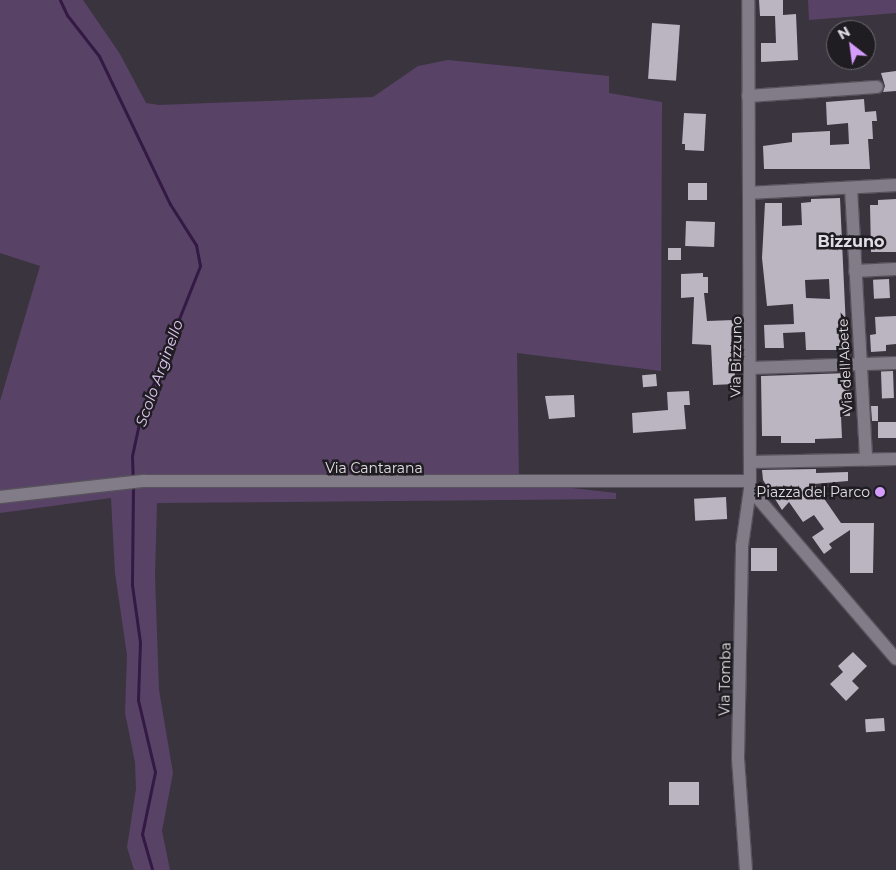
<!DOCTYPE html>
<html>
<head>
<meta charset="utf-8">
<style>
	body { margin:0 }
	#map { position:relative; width:896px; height:870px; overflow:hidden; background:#3a343f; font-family:Montserrat,sans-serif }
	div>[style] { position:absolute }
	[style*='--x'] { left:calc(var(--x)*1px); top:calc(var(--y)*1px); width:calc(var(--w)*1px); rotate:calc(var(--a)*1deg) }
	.green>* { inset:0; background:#584367 }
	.stream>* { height:3px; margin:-1.5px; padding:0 1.5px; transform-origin:1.5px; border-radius:1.5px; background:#331944 }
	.building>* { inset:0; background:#bbb4c1; transform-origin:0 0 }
	.roads { filter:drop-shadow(1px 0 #57525b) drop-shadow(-1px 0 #57525b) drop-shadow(0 1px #57525b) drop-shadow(0 -1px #57525b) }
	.minor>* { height:12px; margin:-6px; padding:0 6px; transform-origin:6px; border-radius:6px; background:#827b88 }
	.dots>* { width:14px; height:14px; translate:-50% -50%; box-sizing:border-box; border:2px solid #201d22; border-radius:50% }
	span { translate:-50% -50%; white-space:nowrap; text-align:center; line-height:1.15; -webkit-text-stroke:5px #201d22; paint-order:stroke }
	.street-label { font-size:14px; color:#e1dde4 }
	.poi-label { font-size:14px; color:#e1dde4 }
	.right { translate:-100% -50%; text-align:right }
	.water-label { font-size:15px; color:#e0c7f4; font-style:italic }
	.quarter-label { font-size:16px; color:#e1dde4; font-weight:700 }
	.north { position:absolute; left:826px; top:20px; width:50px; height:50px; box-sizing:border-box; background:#201d22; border:1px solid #6d6a70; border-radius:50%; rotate:330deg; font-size:14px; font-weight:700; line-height:20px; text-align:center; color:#e1dde4 }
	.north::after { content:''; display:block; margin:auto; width:18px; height:22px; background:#d49cfc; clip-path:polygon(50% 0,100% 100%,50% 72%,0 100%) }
</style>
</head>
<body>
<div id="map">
	<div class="green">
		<div style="clip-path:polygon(0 0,83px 0,120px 54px,146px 103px,159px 105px,373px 97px,418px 66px,448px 60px,609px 76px,609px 93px,662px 102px,661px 371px,517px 353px,519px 482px,616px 493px,616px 499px,157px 503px,155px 576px,159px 690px,173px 773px,162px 831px,170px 870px,134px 870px,127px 847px,136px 789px,135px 762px,125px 713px,127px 655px,115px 573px,111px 498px,0 513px,0 401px,40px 266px,0 253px)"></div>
		<div style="clip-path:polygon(808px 0,896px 0,896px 13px,809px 20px)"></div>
	</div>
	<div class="stream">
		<div style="--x:60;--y:0;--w:17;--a:65"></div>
		<div style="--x:67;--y:15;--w:52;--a:52"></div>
		<div style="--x:99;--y:56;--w:164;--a:64.4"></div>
		<div style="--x:170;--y:204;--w:49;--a:57.6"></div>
		<div style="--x:196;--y:245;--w:21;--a:79"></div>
		<div style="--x:200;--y:266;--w:159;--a:111.7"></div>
		<div style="--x:141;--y:414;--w:43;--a:102.1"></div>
		<div style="--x:132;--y:456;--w:24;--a:88"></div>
		<div style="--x:133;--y:486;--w:99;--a:90.6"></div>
		<div style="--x:132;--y:585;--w:58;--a:82"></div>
		<div style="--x:140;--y:642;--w:58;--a:92"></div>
		<div style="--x:138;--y:700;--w:74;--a:76.7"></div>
		<div style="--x:155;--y:772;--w:63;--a:101.8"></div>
		<div style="--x:142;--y:834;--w:37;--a:74"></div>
	</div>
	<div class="building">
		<div style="clip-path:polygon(759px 0,783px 0,783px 15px,796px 14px,798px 60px,761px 62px,761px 43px,776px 43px,775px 16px,760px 16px)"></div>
		<div style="left:652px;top:23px;width:28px;height:56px;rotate:4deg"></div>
		<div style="clip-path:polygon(896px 71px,896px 91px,883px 92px,885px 86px,881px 73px)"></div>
		<div style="clip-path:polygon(864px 99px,865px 112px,876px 111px,877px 121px,872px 121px,873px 139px,868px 139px,870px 169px,764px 169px,763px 146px,792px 142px,792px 133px,830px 131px,830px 145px,849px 144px,848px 123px,827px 125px,826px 102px)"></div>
		<div style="clip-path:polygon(684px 113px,706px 114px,704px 151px,685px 150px,685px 144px,682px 144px)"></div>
		<div style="left:688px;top:183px;width:19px;height:17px"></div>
		<div style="clip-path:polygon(evenodd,840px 198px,847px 350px,806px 350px,805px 332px,783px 333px,784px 348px,765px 348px,764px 325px,794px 324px,793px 304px,767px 306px,762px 258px,765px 203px,782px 203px,782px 226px,802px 225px,801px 203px,811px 202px,811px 199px,840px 198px,829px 279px,830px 299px,806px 298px,805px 280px,829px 279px)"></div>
		<div style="clip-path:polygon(896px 199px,896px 252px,871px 252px,870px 205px,878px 205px,878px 200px)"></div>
		<div style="left:686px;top:221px;width:29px;height:25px;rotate:2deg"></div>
		<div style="left:668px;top:248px;width:13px;height:12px"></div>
		<div style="clip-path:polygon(703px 273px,703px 277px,708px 277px,708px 293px,704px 293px,707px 321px,734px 320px,735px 384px,713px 385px,711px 345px,692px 344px,694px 297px,681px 298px,681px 274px)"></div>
		<div style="left:889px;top:279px;width:19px;height:16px;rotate:87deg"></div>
		<div style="clip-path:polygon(896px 316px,896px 344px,886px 345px,886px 351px,871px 352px,870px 335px,876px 334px,875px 317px)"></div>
		<div style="left:893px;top:371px;width:27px;height:12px;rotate:88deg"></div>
		<div style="clip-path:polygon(849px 373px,850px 416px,841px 416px,842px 438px,815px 439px,815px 443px,781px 443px,781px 436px,762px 436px,761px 376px)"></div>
		<div style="left:656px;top:374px;width:12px;height:14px;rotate:85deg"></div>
		<div style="clip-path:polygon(689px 391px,690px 405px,684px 405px,686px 429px,633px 433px,632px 413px,668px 410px,667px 392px)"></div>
		<div style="clip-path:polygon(574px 395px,575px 417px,549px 419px,545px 396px)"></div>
		<div style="clip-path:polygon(871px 406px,878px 406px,878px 421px,872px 421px)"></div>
		<div style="left:878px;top:422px;width:18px;height:16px"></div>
		<div style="clip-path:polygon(816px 469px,816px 473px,848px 472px,848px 481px,814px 484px,841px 523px,874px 523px,873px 573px,850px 573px,850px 530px,829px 544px,832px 548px,824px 554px,812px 537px,824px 529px,814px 515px,803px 522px,789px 502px,782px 510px,763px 480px,762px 470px)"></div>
		<div style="left:726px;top:497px;width:22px;height:32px;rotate:87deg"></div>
		<div style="left:777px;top:548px;width:23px;height:26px;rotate:90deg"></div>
		<div style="clip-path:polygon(853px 652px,867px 666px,852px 681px,859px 688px,846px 701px,830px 684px,843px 672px,838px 666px)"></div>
		<div style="left:884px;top:718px;width:13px;height:19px;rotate:86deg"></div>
		<div style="left:669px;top:782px;width:30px;height:23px"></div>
	</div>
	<div class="roads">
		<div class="minor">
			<div style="--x:748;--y:96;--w:129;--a:-4"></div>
			<div style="--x:851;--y:188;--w:272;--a:86.8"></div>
			<div style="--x:749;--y:193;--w:147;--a:-3.1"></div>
			<div style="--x:855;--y:271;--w:41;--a:-2.8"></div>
			<div style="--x:750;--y:368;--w:146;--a:-2"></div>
			<div style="--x:750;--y:462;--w:146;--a:-1.2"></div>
			<div style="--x:750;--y:489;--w:224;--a:49.3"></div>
			<div style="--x:0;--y:497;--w:144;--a:-6.4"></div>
			<div style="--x:143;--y:481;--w:606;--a:0"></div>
			<div style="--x:746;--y:870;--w:112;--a:-94.1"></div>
			<div style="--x:738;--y:758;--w:212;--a:-88.9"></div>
			<div style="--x:742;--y:546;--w:58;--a:-82"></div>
			<div style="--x:750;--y:489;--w:489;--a:-90.2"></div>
		</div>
	</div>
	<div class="dots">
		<div style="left:880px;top:492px;background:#d49cfc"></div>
	</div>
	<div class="street-label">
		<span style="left:736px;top:357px;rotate:-89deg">Via Bizzuno</span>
		<span style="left:845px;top:366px;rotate:-93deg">Via dell'Abete</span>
		<span style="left:374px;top:468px">Via Cantarana</span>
		<span style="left:725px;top:679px;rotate:-89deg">Via Tomba</span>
	</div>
	<div class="poi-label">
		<span class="right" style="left:870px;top:492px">Piazza del Parco</span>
	</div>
	<div class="water-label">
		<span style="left:159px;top:373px;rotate:-70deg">Scolo Arginello</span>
	</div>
	<div class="quarter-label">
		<span style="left:851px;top:242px">Bizzuno</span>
	</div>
	<div class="north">N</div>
</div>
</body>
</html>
